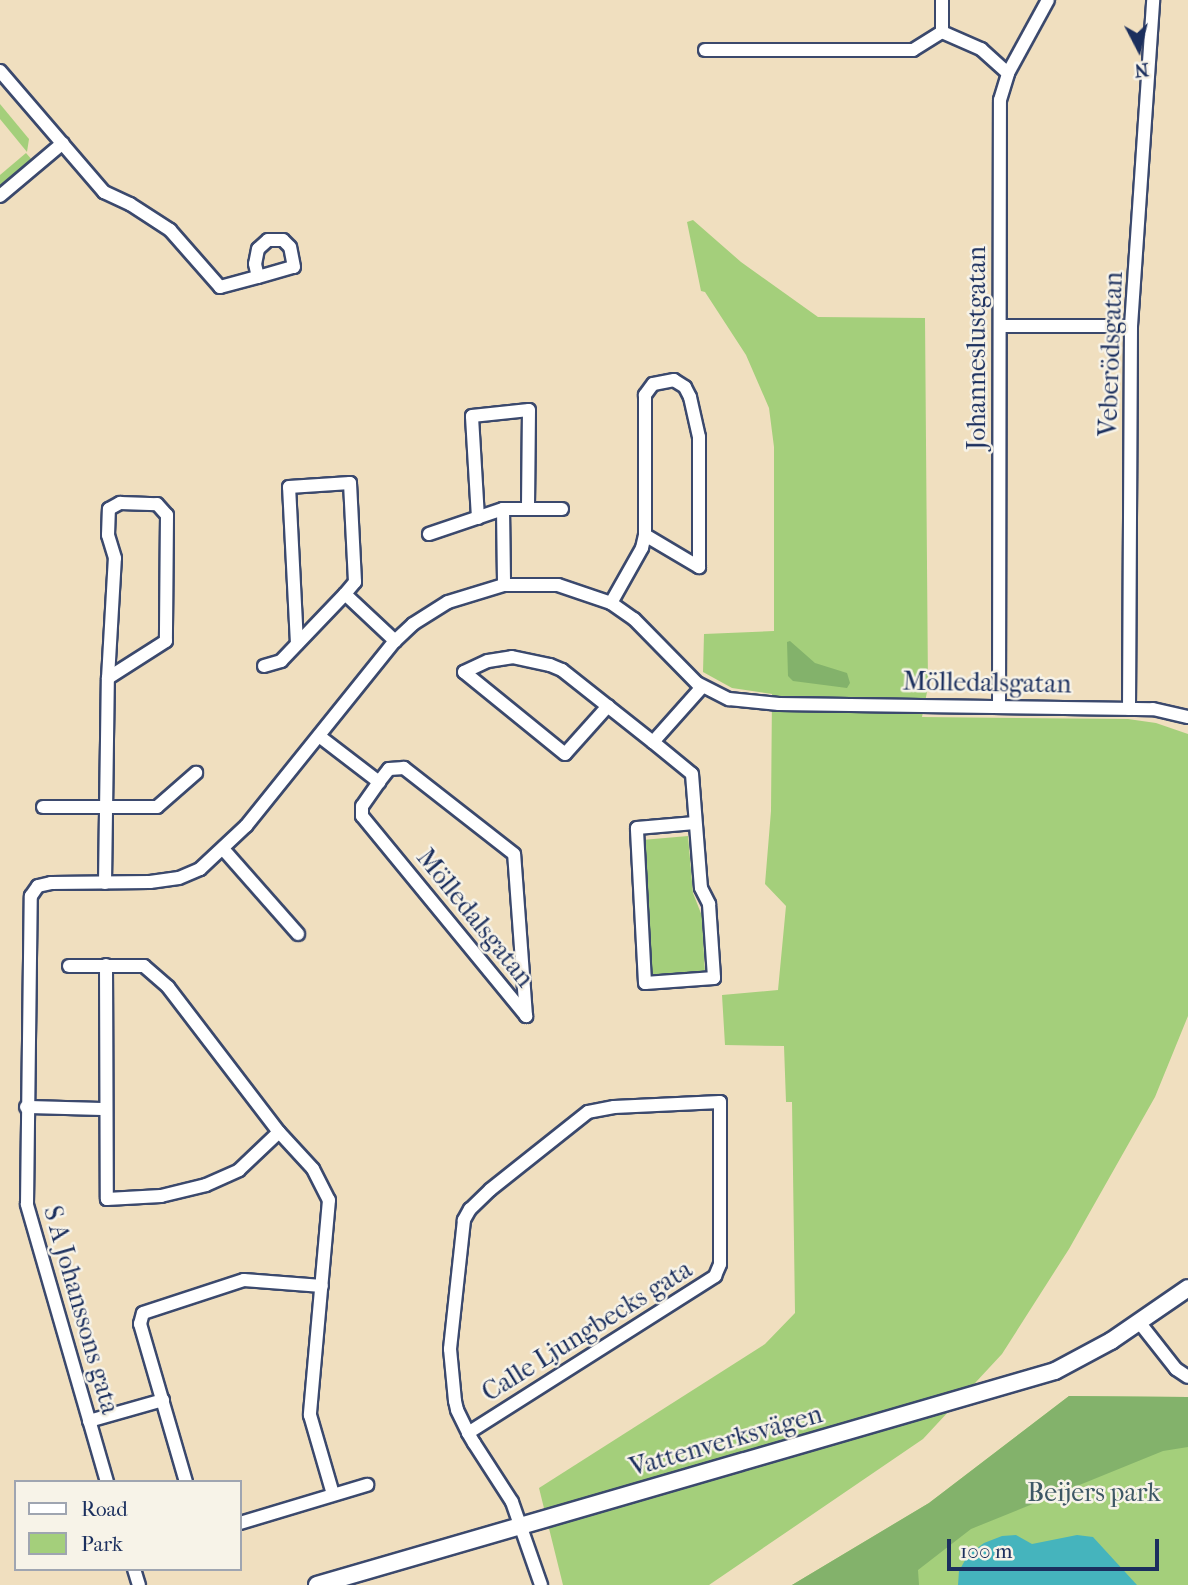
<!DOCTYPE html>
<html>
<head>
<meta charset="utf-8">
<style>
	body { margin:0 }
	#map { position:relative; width:1188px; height:1585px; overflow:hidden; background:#f0dfbf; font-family:"IM FELL French Canon",serif }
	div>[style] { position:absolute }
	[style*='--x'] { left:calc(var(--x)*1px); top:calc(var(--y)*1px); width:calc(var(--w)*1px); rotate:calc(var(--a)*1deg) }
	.green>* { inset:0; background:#a4cf7b }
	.forest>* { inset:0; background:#83b26b }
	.water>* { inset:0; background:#45b4bd }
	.roads { filter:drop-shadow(2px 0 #3b496d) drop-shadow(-2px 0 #3b496d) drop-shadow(0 2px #3b496d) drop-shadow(0 -2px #3b496d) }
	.street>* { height:12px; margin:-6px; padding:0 6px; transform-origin:6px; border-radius:6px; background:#fff }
	.secondary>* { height:16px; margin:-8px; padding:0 8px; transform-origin:8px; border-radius:8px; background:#fff }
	span { translate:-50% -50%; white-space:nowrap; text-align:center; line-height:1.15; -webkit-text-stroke:5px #f7f3e8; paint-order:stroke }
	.street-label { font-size:26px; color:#1b2f5e }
	.park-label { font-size:26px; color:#3d5765 }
	.legend { position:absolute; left:14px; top:1480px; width:228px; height:91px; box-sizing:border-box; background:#f7f3e8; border:2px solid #9fa5b1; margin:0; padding:9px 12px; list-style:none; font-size:21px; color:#1b2f5e }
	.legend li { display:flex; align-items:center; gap:14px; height:35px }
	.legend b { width:35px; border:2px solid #9fa5b1 }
	.north { position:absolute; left:1104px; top:14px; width:70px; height:70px; -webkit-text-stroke:5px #f7f3e8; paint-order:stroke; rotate:173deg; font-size:19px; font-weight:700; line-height:28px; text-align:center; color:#1b2f5e }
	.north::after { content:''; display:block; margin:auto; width:24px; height:32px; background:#1b2f5e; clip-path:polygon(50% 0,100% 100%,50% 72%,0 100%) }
	.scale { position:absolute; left:947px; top:1539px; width:212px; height:32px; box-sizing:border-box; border:4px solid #1b2f5e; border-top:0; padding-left:9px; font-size:21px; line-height:24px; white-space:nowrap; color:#1b2f5e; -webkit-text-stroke:5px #f7f3e8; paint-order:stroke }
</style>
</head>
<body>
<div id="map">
	<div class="green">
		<div style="clip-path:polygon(0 104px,29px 139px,27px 152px,0 119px)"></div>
		<div style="clip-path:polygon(26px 153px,33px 161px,0 188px,0 175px)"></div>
		<div style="clip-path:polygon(693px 220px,741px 262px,818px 317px,925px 318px,928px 687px,922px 717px,1128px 719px,1156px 723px,1188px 734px,1188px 1016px,1155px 1097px,1069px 1249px,1002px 1354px,923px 1439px,709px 1585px,563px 1585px,539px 1488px,765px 1344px,795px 1313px,792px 1102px,786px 1102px,784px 1046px,725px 1045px,722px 995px,778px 990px,786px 906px,765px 884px,771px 811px,772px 694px,732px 688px,703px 672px,704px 634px,774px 631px,774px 447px,769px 408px,746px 355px,705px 292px,701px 291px,687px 222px)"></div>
		<div style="clip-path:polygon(688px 836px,693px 893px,702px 916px,705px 974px,649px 978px,642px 840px)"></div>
		<div style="clip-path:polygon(1069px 1396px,1188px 1397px,1188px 1585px,792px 1585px,929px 1503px)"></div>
	</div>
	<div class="forest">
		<div style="clip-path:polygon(790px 641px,815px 663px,847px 673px,850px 683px,847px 688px,793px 681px,788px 676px,787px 642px)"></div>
		<div style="clip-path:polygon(1069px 1396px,1188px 1397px,1188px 1447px,1163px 1451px,971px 1529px,918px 1570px,919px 1585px,792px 1585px,929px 1503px)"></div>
	</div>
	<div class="water">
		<div style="clip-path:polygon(1016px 1535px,1032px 1544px,1077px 1535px,1093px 1537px,1137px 1585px,958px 1585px,959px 1571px,968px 1555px,984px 1543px,1002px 1536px)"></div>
	</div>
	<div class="roads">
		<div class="street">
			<div style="--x:942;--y:32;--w:32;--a:-90"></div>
			<div style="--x:705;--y:50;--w:208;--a:0"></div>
			<div style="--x:913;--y:50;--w:34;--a:-32"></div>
			<div style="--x:942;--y:32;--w:43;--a:23.6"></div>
			<div style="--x:981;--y:49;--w:36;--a:42"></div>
			<div style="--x:0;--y:71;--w:160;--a:49.3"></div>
			<div style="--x:104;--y:192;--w:29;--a:25"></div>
			<div style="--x:130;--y:204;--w:48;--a:33"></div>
			<div style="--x:170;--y:230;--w:76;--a:48.7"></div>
			<div style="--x:220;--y:287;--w:39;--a:-15"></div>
			<div style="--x:258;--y:277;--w:37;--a:-16"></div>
			<div style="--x:294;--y:267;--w:20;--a:-101"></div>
			<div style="--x:290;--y:247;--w:10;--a:-135"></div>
			<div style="--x:283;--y:240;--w:15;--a:180"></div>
			<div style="--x:268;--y:240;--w:13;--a:138"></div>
			<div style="--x:258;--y:249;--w:15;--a:101"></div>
			<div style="--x:255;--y:264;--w:13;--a:77"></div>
			<div style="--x:0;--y:196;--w:82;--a:-40.1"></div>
			<div style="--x:1000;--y:326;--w:131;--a:0"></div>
			<div style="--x:503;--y:509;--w:76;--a:89.2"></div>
			<div style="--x:478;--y:518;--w:102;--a:-93.4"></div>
			<div style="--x:472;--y:416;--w:57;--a:-6"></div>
			<div style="--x:529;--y:410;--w:98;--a:90.6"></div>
			<div style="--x:429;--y:534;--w:78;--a:-18.7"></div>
			<div style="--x:503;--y:509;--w:59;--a:0"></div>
			<div style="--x:611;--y:603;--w:63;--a:-60.6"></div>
			<div style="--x:642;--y:548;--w:13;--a:-77"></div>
			<div style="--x:645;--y:535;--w:63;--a:30.7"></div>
			<div style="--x:699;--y:567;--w:130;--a:-90"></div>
			<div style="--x:699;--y:437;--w:41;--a:-102.7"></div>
			<div style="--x:690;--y:397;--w:11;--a:-117"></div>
			<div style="--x:685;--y:387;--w:13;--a:-148"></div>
			<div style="--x:674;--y:380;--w:21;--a:169"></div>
			<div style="--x:653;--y:384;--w:14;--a:126"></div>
			<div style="--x:645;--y:395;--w:140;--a:90"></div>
			<div style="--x:297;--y:644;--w:157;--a:-92.9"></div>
			<div style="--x:289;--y:487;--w:61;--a:-3.8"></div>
			<div style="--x:350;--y:483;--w:99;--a:87.1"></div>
			<div style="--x:355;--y:582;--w:16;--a:130"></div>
			<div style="--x:264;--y:666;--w:18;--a:-16"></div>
			<div style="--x:281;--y:661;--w:93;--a:-46.3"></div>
			<div style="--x:345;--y:594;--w:69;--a:43.2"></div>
			<div style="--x:608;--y:706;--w:64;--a:131.9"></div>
			<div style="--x:565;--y:754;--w:130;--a:-140.9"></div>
			<div style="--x:464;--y:672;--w:26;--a:-25"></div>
			<div style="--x:488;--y:661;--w:24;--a:-9"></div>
			<div style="--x:512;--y:657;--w:39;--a:12"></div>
			<div style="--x:550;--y:665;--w:13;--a:23"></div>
			<div style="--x:562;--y:670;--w:116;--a:38.4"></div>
			<div style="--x:653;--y:742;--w:74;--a:-48.3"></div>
			<div style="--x:999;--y:706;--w:606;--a:-89.91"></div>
			<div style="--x:1000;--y:100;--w:28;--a:-73"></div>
			<div style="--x:1008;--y:73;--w:83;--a:-61.3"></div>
			<div style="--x:1129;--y:709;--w:383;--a:-89.7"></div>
			<div style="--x:1131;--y:326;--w:327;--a:-86.1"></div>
			<div style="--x:319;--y:736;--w:76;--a:37.5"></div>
			<div style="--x:379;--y:782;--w:29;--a:125"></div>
			<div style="--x:362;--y:806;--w:10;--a:90"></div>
			<div style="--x:362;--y:816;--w:259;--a:50.6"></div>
			<div style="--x:526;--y:1016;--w:162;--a:-94.2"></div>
			<div style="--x:514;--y:854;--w:140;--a:-142"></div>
			<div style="--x:404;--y:768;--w:15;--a:176"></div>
			<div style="--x:389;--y:769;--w:16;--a:128"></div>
			<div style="--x:653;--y:742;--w:50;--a:39.4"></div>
			<div style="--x:692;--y:774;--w:114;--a:85.5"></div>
			<div style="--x:701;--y:888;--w:18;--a:63"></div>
			<div style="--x:709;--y:904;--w:74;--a:86.1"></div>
			<div style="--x:714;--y:978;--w:69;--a:175.9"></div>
			<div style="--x:645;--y:983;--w:155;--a:-93"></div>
			<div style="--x:637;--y:828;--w:58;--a:-4.9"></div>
			<div style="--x:43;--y:807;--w:114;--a:0"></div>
			<div style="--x:157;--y:807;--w:52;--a:-41.1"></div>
			<div style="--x:224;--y:850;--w:112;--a:48.6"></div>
			<div style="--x:105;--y:883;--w:205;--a:-89.2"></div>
			<div style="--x:108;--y:678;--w:120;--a:-86.7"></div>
			<div style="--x:115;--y:558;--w:24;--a:-107"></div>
			<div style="--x:108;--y:535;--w:26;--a:-88"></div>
			<div style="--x:109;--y:509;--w:13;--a:-29"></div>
			<div style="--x:120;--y:503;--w:37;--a:2"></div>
			<div style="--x:157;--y:504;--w:15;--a:48"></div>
			<div style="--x:167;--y:515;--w:126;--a:90.5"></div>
			<div style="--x:166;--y:641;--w:69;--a:147.5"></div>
			<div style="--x:106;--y:965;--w:234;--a:89.8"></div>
			<div style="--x:107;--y:1199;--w:54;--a:-3.2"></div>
			<div style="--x:161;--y:1196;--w:46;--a:-13.7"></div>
			<div style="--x:206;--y:1185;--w:36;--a:-24"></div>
			<div style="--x:239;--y:1170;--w:55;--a:-43.5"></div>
			<div style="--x:69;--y:966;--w:75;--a:0"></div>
			<div style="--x:144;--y:966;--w:32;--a:41"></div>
			<div style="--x:168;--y:987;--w:183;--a:52.6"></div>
			<div style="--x:279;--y:1132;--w:50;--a:47.4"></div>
			<div style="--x:313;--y:1169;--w:35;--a:63"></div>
			<div style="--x:329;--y:1200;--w:216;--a:95.1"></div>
			<div style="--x:310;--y:1415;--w:82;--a:73.8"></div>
			<div style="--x:26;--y:1107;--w:79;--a:1.5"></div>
			<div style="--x:1139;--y:1322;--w:60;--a:51.8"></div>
			<div style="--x:1176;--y:1369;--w:14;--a:34"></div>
			<div style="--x:89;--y:1421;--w:77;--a:-15.8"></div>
			<div style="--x:468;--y:1433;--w:293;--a:-32.4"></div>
			<div style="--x:715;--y:1276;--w:13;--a:-67"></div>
			<div style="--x:720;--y:1264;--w:162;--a:-90"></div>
			<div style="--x:720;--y:1102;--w:106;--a:177.3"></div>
			<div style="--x:614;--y:1107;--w:26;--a:169"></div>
			<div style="--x:588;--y:1112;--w:125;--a:141.5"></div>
			<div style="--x:490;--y:1190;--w:28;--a:136"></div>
			<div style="--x:470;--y:1209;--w:13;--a:119"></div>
			<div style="--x:464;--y:1220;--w:130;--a:96.2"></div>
			<div style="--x:450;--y:1349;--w:52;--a:84.5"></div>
			<div style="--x:455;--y:1401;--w:9;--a:77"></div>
			<div style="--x:457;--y:1410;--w:25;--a:64"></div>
			<div style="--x:468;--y:1433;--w:12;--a:59"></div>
			<div style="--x:474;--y:1443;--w:70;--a:57.2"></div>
			<div style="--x:512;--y:1502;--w:88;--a:70.7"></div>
			<div style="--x:107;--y:1482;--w:289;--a:-106.1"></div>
			<div style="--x:27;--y:1204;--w:308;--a:-89.3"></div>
			<div style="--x:31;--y:896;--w:12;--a:-55"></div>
			<div style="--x:38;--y:886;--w:13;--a:-13"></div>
			<div style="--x:51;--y:883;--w:99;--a:-0.6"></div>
			<div style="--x:150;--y:882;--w:29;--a:-8"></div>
			<div style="--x:179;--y:878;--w:23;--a:-23"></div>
			<div style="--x:200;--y:869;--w:63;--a:-43.1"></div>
			<div style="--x:246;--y:826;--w:238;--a:-51.2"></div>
			<div style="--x:395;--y:641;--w:25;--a:-43"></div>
			<div style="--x:413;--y:624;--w:41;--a:-32.2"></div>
			<div style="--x:448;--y:602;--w:59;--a:-16.9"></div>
			<div style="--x:504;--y:585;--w:54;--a:0"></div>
			<div style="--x:558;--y:585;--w:56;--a:18.8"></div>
			<div style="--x:611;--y:603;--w:28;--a:35"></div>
			<div style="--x:634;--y:619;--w:90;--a:45.5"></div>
			<div style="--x:697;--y:683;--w:36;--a:27"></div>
			<div style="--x:729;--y:699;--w:50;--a:5.7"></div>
			<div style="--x:779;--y:704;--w:374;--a:0.8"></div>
			<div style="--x:1153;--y:709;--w:36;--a:13"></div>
			<div style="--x:186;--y:1482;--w:165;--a:-106.2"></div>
			<div style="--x:140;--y:1324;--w:11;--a:-75"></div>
			<div style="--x:143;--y:1313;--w:106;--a:-18.1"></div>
			<div style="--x:244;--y:1280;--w:78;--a:4.4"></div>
			<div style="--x:240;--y:1523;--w:133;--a:-16.7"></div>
			<div style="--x:134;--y:1569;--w:17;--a:73"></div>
		</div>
		<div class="secondary">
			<div style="--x:317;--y:1585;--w:768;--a:-16.17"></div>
			<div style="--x:1055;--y:1371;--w:64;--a:-28.2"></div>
			<div style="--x:1111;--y:1341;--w:93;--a:-34.5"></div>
		</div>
	</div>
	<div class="street-label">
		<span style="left:977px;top:348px;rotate:-90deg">Johanneslustgatan</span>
		<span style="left:1111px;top:354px;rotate:-88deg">Veberödsgatan</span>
		<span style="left:987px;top:683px;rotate:1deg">Mölledalsgatan</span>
		<span style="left:475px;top:918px;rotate:51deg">Mölledalsgatan</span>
		<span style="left:81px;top:1310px;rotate:74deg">S A Johanssons gata</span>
		<span style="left:587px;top:1331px;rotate:-32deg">Calle Ljungbecks gata</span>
		<span style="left:726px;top:1441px;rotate:-16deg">Vattenverksvägen</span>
	</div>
	<div class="park-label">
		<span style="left:1094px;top:1493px">Beijers park</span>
	</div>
	<ul class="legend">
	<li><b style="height:9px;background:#fff"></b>Road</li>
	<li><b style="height:19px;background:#a4cf7b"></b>Park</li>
	</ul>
	<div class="north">N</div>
	<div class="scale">100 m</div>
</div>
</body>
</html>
